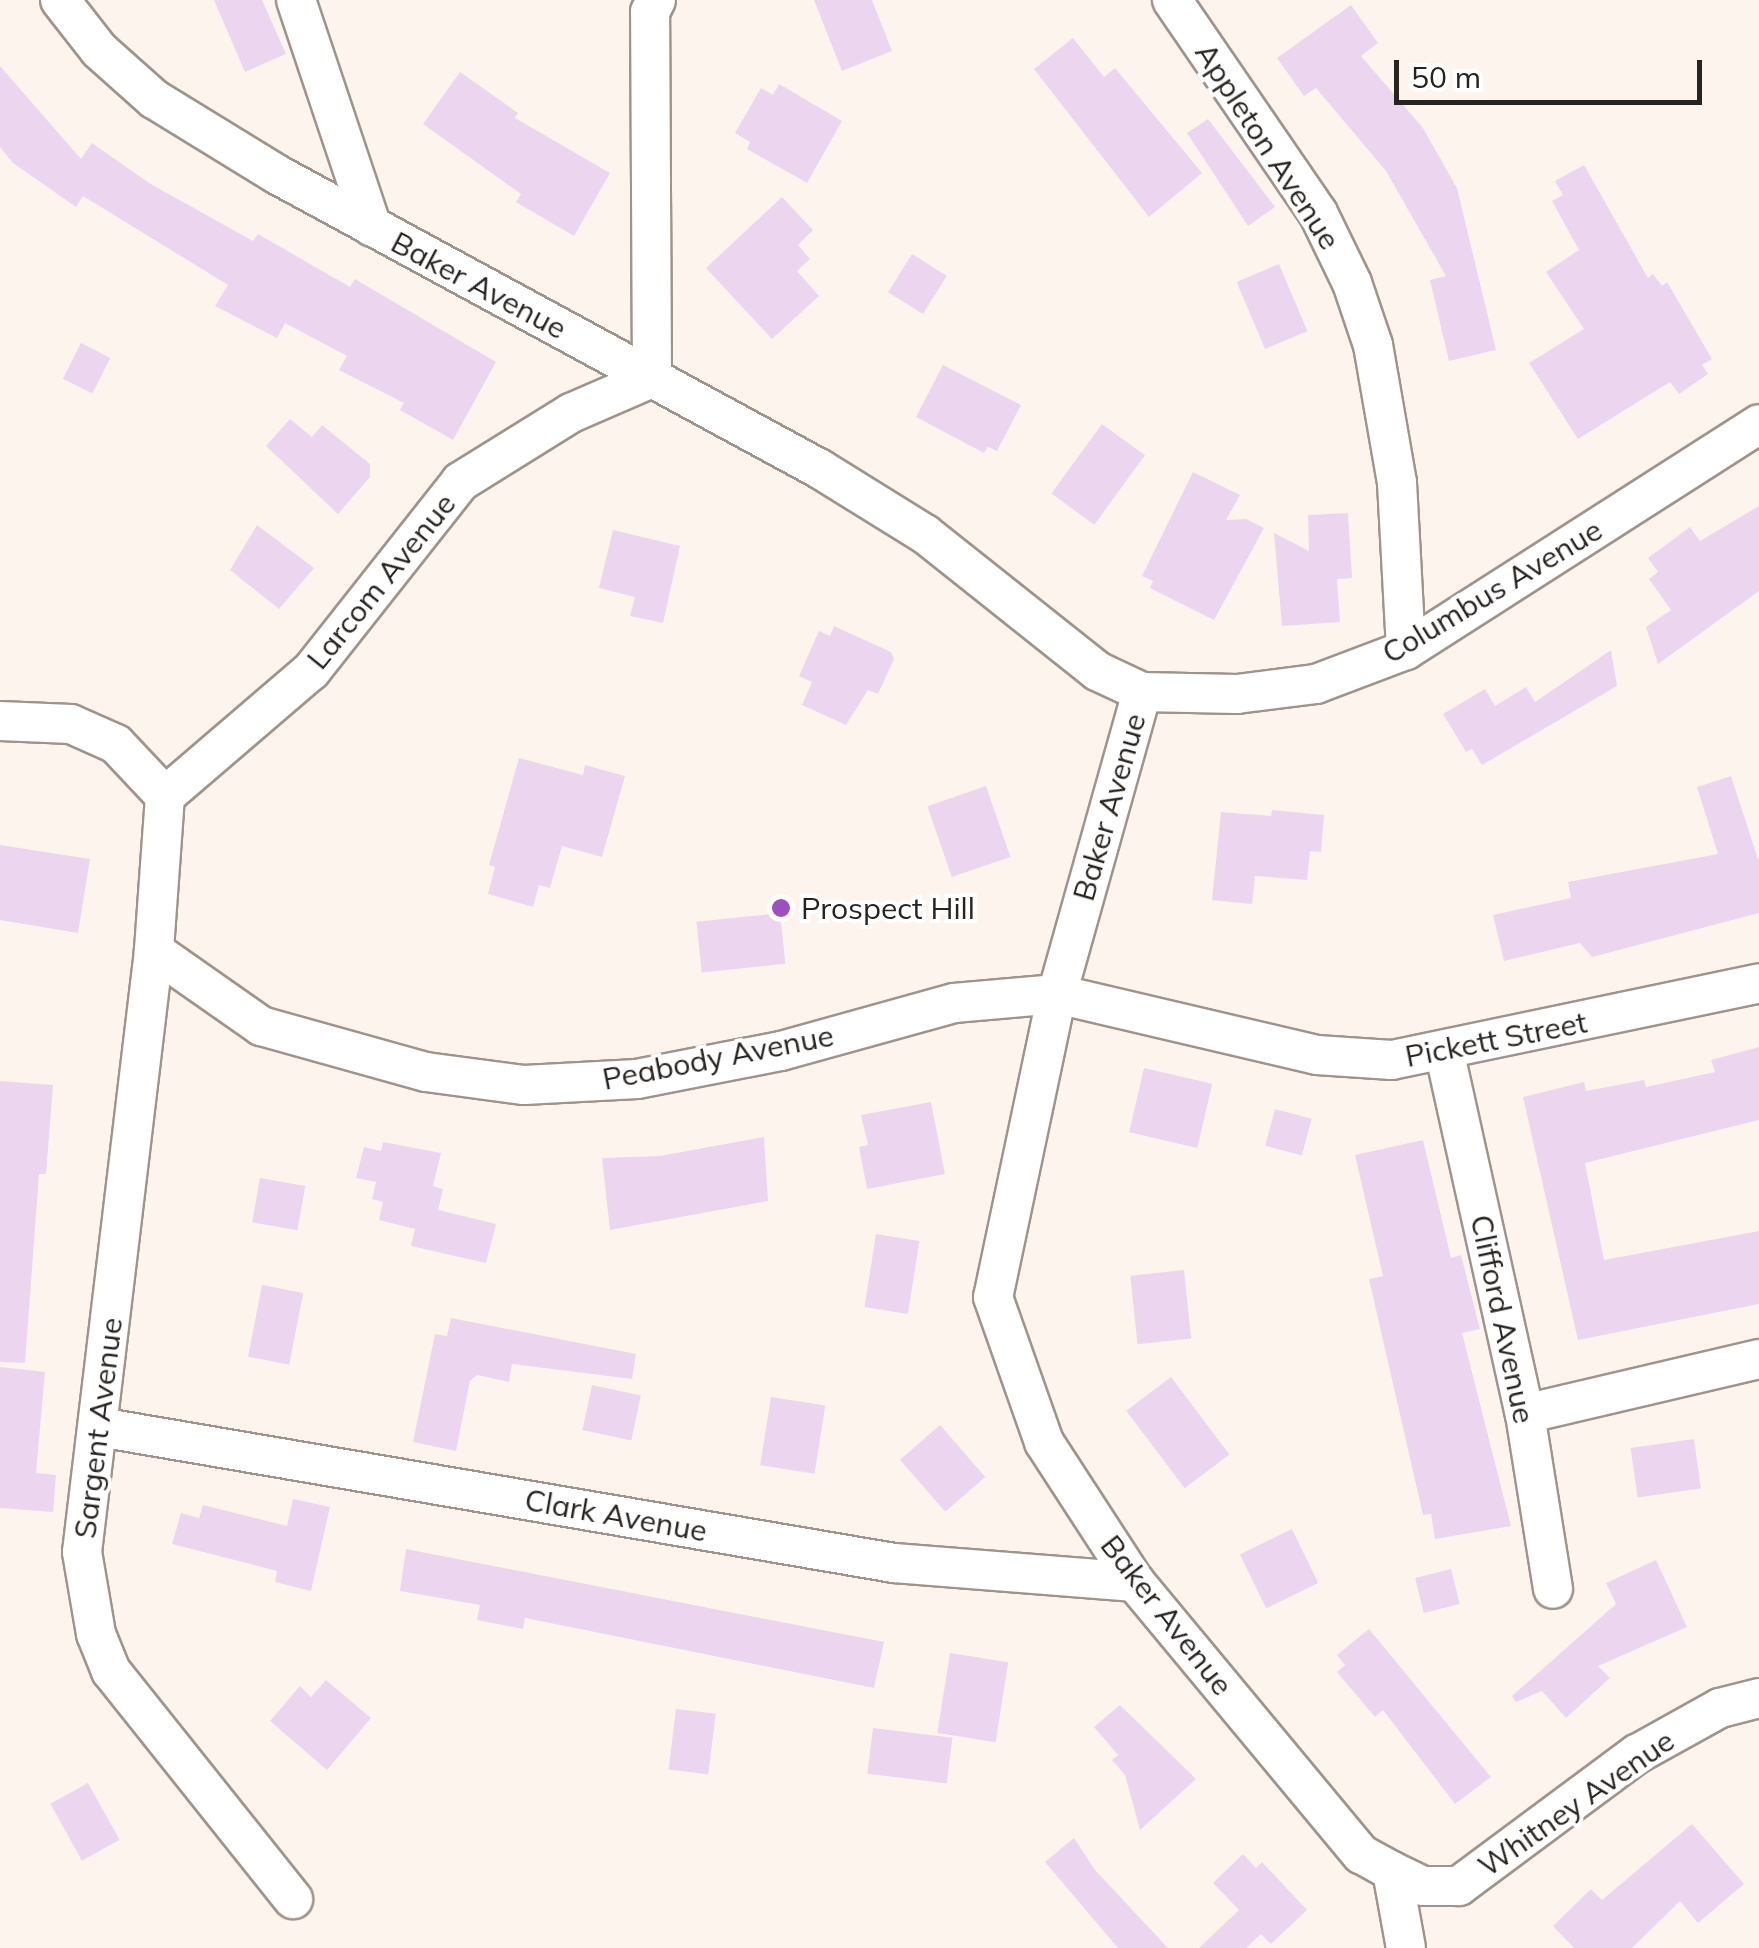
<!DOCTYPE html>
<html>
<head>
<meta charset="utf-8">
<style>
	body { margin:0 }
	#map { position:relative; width:1759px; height:1948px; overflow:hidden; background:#fdf4ee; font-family:Mulish,sans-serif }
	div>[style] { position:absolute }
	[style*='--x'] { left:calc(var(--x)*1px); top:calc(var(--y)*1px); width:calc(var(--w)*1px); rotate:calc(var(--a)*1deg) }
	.building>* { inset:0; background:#ecd6ef; transform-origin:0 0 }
	.roads { filter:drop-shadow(2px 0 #9f948d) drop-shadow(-2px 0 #9f948d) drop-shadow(0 2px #9f948d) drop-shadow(0 -2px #9f948d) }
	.minor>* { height:38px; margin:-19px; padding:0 19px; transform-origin:19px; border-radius:19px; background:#fff }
	.dots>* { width:28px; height:28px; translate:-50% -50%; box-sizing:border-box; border:5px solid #fff; border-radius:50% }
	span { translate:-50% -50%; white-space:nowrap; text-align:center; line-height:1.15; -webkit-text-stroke:8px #fff; paint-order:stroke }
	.street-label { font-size:30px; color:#272320 }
	.poi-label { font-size:30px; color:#272320 }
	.left { translate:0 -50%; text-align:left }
	.scale { position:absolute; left:1394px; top:60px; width:308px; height:45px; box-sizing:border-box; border:5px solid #272320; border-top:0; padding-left:12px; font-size:30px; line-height:35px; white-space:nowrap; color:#272320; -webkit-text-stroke:8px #fff; paint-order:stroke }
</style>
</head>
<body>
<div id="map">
	<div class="building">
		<div style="clip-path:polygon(214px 0,262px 0,286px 54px,245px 72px)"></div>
		<div style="clip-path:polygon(814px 0,872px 0,892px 51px,842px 71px)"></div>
		<div style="clip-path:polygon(1351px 5px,1378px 43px,1361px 56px,1423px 128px,1457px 188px,1496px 350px,1449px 361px,1430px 280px,1446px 276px,1386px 171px,1316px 88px,1304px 96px,1277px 58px)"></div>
		<div style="clip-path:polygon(1073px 38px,1104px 77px,1115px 68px,1202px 173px,1149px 217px,1034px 69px)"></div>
		<div style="clip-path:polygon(0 66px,81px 159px,92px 143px,149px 183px,253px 241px,258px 234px,350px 287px,355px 279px,496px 362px,453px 440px,400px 410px,404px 403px,339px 370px,347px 356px,285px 323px,277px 338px,215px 306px,228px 285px,83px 196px,76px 207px,13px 163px,0 147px)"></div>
		<div style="clip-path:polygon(460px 72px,518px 113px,515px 118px,610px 173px,574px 236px,516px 202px,521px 194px,423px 124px)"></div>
		<div style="clip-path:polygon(779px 84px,842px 121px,807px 183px,747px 149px,750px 142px,735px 133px,761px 88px,773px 95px)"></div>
		<div style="clip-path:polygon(1208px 119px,1275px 207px,1248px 226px,1187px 133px)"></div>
		<div style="clip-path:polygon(1584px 165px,1648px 278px,1653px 274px,1662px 286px,1667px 282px,1712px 359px,1702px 365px,1708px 374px,1679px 394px,1670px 382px,1578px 439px,1529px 363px,1584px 329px,1546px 272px,1579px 250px,1552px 201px,1563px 195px,1555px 181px)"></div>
		<div style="clip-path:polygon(782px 197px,813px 230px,798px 245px,810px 259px,797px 271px,819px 296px,772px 339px,706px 268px)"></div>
		<div style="left:912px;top:254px;width:41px;height:45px;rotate:32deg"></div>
		<div style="left:1279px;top:264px;width:73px;height:46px;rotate:67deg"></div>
		<div style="left:81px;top:343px;width:33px;height:40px;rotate:27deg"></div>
		<div style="clip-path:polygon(943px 365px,1021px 405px,997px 451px,988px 447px,984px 453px,916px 417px)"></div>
		<div style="clip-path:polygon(290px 419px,312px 437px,322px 425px,370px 464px,370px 477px,338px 514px,266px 446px)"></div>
		<div style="left:1102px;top:424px;width:53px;height:86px;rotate:36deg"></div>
		<div style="clip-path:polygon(1193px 472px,1240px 495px,1226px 520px,1246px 519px,1264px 528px,1214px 620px,1150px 588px,1153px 581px,1142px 576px)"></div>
		<div style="clip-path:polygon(1759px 506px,1759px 591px,1658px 664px,1646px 627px,1671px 610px,1649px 579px,1658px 572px,1648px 558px,1690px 527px,1700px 541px)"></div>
		<div style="clip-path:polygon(1348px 513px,1352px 578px,1337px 579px,1340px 622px,1282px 626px,1274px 533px,1309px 551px,1308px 515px)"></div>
		<div style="clip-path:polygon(257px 525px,314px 568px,279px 609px,230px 570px)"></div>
		<div style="clip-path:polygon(613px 530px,680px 546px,663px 623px,630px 616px,635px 597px,599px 588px)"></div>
		<div style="clip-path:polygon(834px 626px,891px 652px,894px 659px,878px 694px,868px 690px,846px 725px,802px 705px,812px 682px,799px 676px,819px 631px,830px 636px)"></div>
		<div style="clip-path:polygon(1611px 650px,1617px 686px,1482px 765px,1472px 749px,1466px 752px,1443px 714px,1485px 689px,1495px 706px,1526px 687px,1535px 702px)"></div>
		<div style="clip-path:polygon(519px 758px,583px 775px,585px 765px,625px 776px,602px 857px,562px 846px,550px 888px,539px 885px,533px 907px,488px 894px,495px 867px,489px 865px)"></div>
		<div style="clip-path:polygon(1731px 776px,1759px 862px,1759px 913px,1592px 957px,1580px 943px,1504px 961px,1493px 915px,1571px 898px,1568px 882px,1718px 854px,1697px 787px)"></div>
		<div style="left:986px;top:786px;width:75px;height:62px;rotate:71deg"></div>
		<div style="clip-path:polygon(1272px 810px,1324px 815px,1321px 852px,1310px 851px,1307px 880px,1255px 876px,1252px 904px,1212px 900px,1221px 812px,1271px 816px)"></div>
		<div style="clip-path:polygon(0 845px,90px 859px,78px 933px,0 920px)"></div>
		<div style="left:780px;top:913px;width:51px;height:84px;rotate:84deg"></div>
		<div style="clip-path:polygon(1759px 1047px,1759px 1120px,1585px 1163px,1604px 1260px,1759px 1231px,1759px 1304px,1578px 1340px,1523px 1097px,1584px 1082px,1586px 1091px,1644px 1080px,1646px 1087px,1715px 1072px,1711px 1060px)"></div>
		<div style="left:1144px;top:1068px;width:70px;height:66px;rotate:13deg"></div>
		<div style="clip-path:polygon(0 1081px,53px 1085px,46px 1174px,39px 1174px,25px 1363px,0 1362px)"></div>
		<div style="clip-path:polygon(931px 1102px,945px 1174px,867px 1189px,859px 1147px,868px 1145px,861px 1115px)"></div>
		<div style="left:1275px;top:1109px;width:38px;height:38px;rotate:15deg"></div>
		<div style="clip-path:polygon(764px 1137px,768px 1201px,610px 1230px,602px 1158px,660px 1156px)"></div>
		<div style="clip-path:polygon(1423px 1140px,1451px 1258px,1461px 1255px,1480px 1329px,1462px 1333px,1511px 1526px,1435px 1539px,1431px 1514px,1423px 1515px,1369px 1279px,1383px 1276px,1355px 1155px)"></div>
		<div style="clip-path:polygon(383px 1142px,441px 1153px,433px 1186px,443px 1189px,438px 1210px,496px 1224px,486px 1263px,411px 1246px,415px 1229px,379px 1220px,383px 1202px,372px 1199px,376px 1182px,356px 1178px,364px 1147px,381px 1151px)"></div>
		<div style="left:260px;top:1178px;width:46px;height:45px;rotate:10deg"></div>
		<div style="left:876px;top:1234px;width:44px;height:74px;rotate:9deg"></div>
		<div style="left:1184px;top:1270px;width:69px;height:54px;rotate:84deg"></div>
		<div style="left:262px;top:1285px;width:42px;height:73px;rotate:11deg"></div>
		<div style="clip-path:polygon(451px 1318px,636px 1354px,632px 1379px,512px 1364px,509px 1382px,477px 1375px,470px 1381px,456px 1451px,413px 1442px,435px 1334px,447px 1336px)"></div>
		<div style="clip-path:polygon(0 1367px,45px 1372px,36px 1473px,56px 1475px,53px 1512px,0 1508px)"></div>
		<div style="left:1171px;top:1377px;width:97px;height:56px;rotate:53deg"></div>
		<div style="left:592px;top:1385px;width:50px;height:46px;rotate:12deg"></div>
		<div style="left:771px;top:1397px;width:55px;height:69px;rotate:9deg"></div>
		<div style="left:940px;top:1425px;width:69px;height:53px;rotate:49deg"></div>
		<div style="left:1694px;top:1439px;width:50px;height:64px;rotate:82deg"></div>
		<div style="clip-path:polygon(293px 1499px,330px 1507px,311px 1591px,275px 1582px,277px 1571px,172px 1544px,181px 1513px,199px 1518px,203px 1505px,287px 1526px)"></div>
		<div style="left:1292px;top:1529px;width:60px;height:58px;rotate:64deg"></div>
		<div style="clip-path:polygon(406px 1549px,884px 1642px,874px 1688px,525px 1618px,523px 1629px,477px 1620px,480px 1605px,400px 1591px)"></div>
		<div style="clip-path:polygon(1656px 1560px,1687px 1627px,1598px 1666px,1610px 1678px,1566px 1718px,1542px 1691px,1516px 1702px,1512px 1696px,1616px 1604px,1606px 1583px)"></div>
		<div style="left:1451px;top:1569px;width:36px;height:37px;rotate:76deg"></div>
		<div style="clip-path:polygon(1369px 1629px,1491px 1777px,1455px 1804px,1383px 1710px,1375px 1717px,1337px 1672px,1345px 1665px,1337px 1655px)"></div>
		<div style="left:950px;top:1653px;width:59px;height:81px;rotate:9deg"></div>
		<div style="clip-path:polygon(326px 1680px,371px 1718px,327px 1770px,270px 1721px,300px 1686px,311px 1697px)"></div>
		<div style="clip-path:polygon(1120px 1705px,1196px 1779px,1140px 1830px,1125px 1775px,1112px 1760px,1118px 1755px,1094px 1727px)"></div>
		<div style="left:676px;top:1709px;width:40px;height:61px;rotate:7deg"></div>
		<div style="left:873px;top:1728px;width:80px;height:46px;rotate:7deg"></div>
		<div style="left:88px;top:1783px;width:65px;height:43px;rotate:61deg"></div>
		<div style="clip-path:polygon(1692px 1824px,1744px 1884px,1698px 1923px,1680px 1901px,1632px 1948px,1574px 1948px,1553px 1926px,1591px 1889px,1602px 1900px)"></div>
		<div style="clip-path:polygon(1074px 1838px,1095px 1870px,1168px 1948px,1118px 1948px,1045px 1862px)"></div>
		<div style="clip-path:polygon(1243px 1854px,1256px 1868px,1262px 1862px,1307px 1910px,1271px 1944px,1261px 1934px,1246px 1948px,1199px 1948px,1239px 1910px,1213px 1883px)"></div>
	</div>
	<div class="roads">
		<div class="minor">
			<div style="--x:60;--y:0;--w:63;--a:52"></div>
			<div style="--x:99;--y:50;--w:74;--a:41.7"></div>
			<div style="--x:154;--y:99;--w:145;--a:31.5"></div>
			<div style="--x:278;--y:175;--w:617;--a:28.48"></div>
			<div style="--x:820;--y:469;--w:123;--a:31.8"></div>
			<div style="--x:925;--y:534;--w:220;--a:38.5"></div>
			<div style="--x:1097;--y:671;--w:50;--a:25"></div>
			<div style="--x:1142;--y:692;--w:314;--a:105.7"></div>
			<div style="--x:1057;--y:994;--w:310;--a:101.9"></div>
			<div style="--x:993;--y:1297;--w:154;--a:70.6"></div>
			<div style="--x:1044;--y:1442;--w:167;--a:57"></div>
			<div style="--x:1135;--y:1582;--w:354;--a:50.3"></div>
			<div style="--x:1361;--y:1854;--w:35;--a:29"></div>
			<div style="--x:1392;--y:1871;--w:78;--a:79.7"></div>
			<div style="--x:296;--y:0;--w:239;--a:71.5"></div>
			<div style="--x:1172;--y:0;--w:258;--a:55.6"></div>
			<div style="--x:1318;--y:213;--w:78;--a:64.1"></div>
			<div style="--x:1352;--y:283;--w:65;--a:71.3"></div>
			<div style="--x:1373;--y:345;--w:140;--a:80.1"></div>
			<div style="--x:1397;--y:483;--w:167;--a:86.9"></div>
			<div style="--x:1142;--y:692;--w:95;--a:1.2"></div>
			<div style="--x:1237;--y:694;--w:80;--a:-7.2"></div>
			<div style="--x:1316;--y:684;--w:96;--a:-20.7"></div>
			<div style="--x:1406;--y:650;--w:419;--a:-32.6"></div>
			<div style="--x:0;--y:721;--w:71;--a:2.4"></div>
			<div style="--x:71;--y:724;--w:49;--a:24"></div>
			<div style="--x:116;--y:744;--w:71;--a:46.7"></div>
			<div style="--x:165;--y:796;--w:155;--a:94.1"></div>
			<div style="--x:154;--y:951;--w:131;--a:35"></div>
			<div style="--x:261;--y:1026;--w:171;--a:15.6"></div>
			<div style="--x:426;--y:1072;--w:99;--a:7.6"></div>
			<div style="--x:524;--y:1085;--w:113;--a:-3"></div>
			<div style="--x:637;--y:1079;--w:147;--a:-11"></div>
			<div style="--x:781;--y:1051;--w:180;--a:-15.5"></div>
			<div style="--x:954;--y:1003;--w:103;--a:-5"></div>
			<div style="--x:1057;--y:994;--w:267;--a:13.2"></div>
			<div style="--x:1317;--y:1055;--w:75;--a:3.8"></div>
			<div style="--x:1392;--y:1060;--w:375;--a:-11.8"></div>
			<div style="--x:165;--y:796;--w:192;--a:-40.6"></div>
			<div style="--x:311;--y:671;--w:241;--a:-51.7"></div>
			<div style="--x:460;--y:482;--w:131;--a:-31.9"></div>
			<div style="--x:571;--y:413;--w:88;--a:-23.4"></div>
			<div style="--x:652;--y:378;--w:366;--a:-90.3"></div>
			<div style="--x:650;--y:12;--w:13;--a:-63"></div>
			<div style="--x:154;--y:951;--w:605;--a:96.83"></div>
			<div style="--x:82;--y:1552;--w:83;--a:80.3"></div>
			<div style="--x:96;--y:1634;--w:40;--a:68"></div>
			<div style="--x:111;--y:1671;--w:292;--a:51.4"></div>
			<div style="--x:1444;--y:1050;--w:373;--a:77.5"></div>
			<div style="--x:1525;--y:1414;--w:177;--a:80.9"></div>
			<div style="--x:1525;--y:1414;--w:240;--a:-13.2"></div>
			<div style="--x:99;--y:1427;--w:807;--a:9.71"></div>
			<div style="--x:894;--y:1563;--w:242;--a:4.5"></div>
			<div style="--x:1392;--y:1871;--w:34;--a:26"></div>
			<div style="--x:1423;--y:1886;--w:36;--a:0"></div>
			<div style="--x:1459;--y:1886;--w:222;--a:-36.6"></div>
			<div style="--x:1637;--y:1754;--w:95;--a:-29"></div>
			<div style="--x:1720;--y:1708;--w:40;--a:-14.4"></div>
		</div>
	</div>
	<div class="dots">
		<div style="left:781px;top:908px;background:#9d4fc0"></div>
	</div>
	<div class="street-label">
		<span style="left:1268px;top:146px;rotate:57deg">Appleton Avenue</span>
		<span style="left:479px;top:285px;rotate:28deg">Baker Avenue</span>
		<span style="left:381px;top:581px;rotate:-51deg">Larcom Avenue</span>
		<span style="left:1492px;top:591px;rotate:-31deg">Columbus Avenue</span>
		<span style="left:1109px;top:807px;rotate:-74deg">Baker Avenue</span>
		<span style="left:1496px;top:1039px;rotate:-11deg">Pickett Street</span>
		<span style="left:718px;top:1057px;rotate:-11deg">Peabody Avenue</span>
		<span style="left:1503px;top:1319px;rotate:78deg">Clifford Avenue</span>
		<span style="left:98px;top:1428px;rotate:-83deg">Sargent Avenue</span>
		<span style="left:616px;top:1515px;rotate:10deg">Clark Avenue</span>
		<span style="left:1167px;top:1615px;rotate:52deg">Baker Avenue</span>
		<span style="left:1576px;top:1803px;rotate:-35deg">Whitney Avenue</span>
	</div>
	<div class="poi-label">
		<span class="left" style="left:801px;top:908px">Prospect Hill</span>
	</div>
	<div class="scale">50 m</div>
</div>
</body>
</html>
